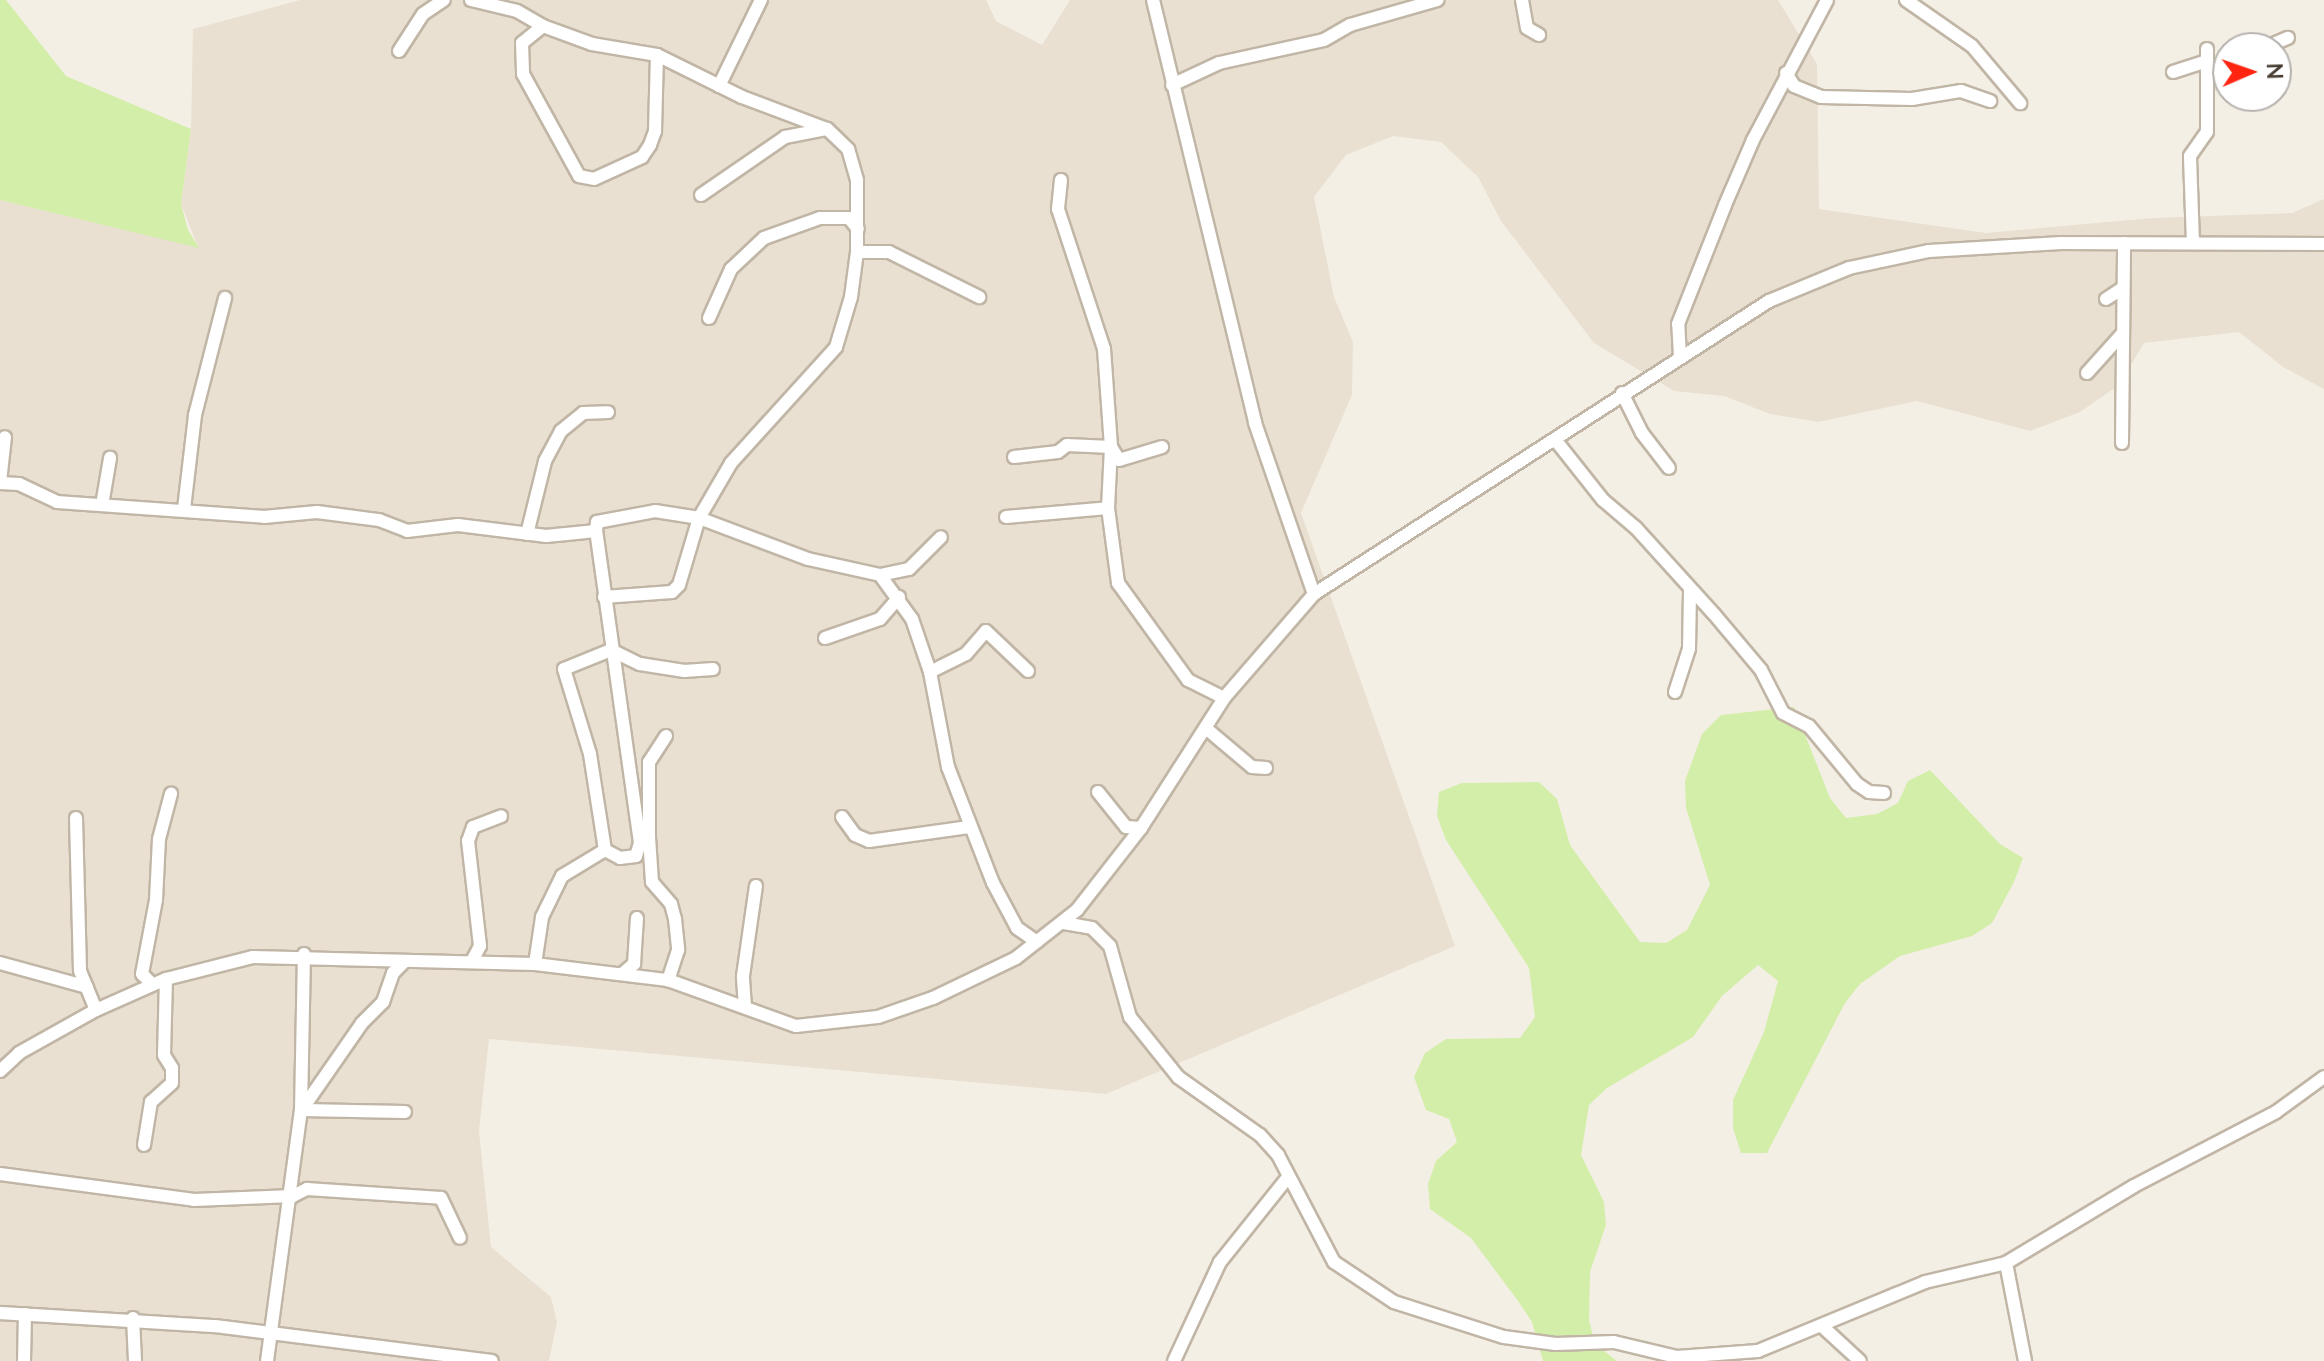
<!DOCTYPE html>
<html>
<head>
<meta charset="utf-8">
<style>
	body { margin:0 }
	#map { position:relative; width:2324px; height:1361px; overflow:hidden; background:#f4efe5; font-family:"Nunito Sans",sans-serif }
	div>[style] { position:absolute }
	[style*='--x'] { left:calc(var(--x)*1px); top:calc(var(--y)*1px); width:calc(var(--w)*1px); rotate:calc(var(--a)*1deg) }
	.residential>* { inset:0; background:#e9e0d2 }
	.green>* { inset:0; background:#d3eea9 }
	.roads { filter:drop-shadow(2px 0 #c1b6a6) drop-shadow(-2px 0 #c1b6a6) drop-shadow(0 2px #c1b6a6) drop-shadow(0 -2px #c1b6a6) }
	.minor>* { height:12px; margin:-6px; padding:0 6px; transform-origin:6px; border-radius:6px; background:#fff }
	span { translate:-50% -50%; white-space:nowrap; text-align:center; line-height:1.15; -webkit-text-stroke:7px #fff; paint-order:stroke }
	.north { position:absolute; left:2212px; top:32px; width:80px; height:80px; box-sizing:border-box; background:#fff; border:2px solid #b6b2ae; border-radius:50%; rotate:88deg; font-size:22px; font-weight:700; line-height:32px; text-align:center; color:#483e34 }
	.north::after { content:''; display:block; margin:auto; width:28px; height:36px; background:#ff2511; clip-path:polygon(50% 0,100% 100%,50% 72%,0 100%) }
</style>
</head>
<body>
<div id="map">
	<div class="residential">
		<div style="clip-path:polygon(300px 0,986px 0,996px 21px,1042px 45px,1070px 0,1778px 0,1817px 64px,1819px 209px,1986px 233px,2152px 218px,2292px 213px,2324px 199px,2324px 389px,2283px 367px,2239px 332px,2144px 343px,2119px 385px,2080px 412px,2030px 431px,1917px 401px,1818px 422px,1770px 414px,1724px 396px,1674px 391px,1594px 343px,1501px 221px,1478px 177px,1441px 142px,1393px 136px,1346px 155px,1314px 197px,1334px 297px,1353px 342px,1352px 395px,1301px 513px,1455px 946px,1106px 1094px,489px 1039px,479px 1131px,491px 1247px,551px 1297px,557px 1322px,549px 1361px,0 1361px,0 200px,198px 247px,181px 204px,191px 129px,193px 29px)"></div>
	</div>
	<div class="green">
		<div style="clip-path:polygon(0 0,6px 0,66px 76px,191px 129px,181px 204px,188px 230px,199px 248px,0 200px)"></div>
		<div style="clip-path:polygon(1794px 707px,1830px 798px,1846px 818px,1877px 814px,1898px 803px,1908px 781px,1930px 770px,2000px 844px,2023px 858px,2014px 882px,1992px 923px,1972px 936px,1900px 956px,1860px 984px,1845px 1003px,1767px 1153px,1741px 1153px,1733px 1128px,1733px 1100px,1764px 1032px,1778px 981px,1758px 965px,1722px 996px,1693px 1037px,1607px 1088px,1589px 1105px,1581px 1155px,1604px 1202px,1606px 1225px,1590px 1272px,1589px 1320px,1595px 1344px,1617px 1361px,1543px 1361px,1532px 1322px,1518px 1301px,1471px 1238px,1430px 1209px,1428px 1184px,1436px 1161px,1457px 1142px,1449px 1119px,1426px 1110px,1414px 1077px,1425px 1053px,1446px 1039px,1520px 1038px,1535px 1017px,1529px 968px,1446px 840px,1437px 816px,1439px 792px,1462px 783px,1539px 782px,1557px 799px,1570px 845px,1640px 942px,1666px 943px,1687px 930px,1710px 885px,1686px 808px,1685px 781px,1702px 734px,1721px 715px)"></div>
	</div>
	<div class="roads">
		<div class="minor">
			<div style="--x:471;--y:0;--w:47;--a:13.4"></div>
			<div style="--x:517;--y:11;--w:30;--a:30"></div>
			<div style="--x:1153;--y:0;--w:435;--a:76.4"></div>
			<div style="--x:1255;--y:423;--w:181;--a:71"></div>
			<div style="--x:1522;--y:0;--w:28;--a:80"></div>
			<div style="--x:1527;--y:28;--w:14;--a:30"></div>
			<div style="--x:1906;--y:0;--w:80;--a:34.9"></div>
			<div style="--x:1972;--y:46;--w:75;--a:49.9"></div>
			<div style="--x:2264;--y:48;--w:26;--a:-23"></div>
			<div style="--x:399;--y:51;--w:44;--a:-57"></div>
			<div style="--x:423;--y:14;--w:25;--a:-34"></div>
			<div style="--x:2173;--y:72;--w:35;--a:-18"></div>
			<div style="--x:2207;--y:72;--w:23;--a:-23"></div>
			<div style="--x:1786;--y:73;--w:15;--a:58"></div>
			<div style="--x:1794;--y:86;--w:29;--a:22"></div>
			<div style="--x:1821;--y:97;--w:91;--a:1.3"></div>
			<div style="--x:1912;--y:99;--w:50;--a:-9.3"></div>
			<div style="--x:1961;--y:91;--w:31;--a:19"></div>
			<div style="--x:1172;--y:85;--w:52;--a:-25.1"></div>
			<div style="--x:1219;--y:63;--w:107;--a:-12.4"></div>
			<div style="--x:1324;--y:40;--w:30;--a:-30"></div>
			<div style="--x:1350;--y:25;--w:91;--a:-16"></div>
			<div style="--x:719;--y:86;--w:96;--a:-64"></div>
			<div style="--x:1061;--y:180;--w:29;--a:96"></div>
			<div style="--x:1058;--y:209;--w:147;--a:71.8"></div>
			<div style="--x:1104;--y:349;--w:98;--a:85.9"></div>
			<div style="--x:1111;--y:447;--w:61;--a:92.8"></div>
			<div style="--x:1108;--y:508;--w:76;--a:82.4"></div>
			<div style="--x:1118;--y:583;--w:120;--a:54.2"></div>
			<div style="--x:1188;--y:680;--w:40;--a:26.6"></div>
			<div style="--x:701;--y:195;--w:102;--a:-34.6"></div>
			<div style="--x:785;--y:137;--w:43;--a:-10.8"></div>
			<div style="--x:2193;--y:243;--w:87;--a:-92"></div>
			<div style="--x:2190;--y:156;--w:29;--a:-55"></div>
			<div style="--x:2207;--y:132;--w:83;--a:-90"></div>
			<div style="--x:857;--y:252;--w:32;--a:0"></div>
			<div style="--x:889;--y:252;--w:101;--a:26.6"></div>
			<div style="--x:2106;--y:299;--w:20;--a:-33"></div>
			<div style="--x:709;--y:318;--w:54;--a:-65.8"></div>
			<div style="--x:731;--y:269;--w:45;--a:-43.2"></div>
			<div style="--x:764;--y:238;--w:59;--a:-19.7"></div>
			<div style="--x:820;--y:218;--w:29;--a:0"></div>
			<div style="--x:849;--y:218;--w:14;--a:51"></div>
			<div style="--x:1680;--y:357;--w:33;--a:-93"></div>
			<div style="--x:1678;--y:324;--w:128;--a:-68.4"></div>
			<div style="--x:1725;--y:205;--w:71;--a:-66.7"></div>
			<div style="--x:1753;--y:140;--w:158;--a:-62.1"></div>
			<div style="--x:2087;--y:373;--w:54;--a:-48"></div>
			<div style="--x:1622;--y:393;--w:45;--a:63.4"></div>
			<div style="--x:1642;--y:433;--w:44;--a:52.4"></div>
			<div style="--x:1557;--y:442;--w:74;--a:51.6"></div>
			<div style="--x:1603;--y:500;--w:43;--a:40.3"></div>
			<div style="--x:1636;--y:528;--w:116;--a:47.8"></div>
			<div style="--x:1714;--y:614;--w:73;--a:50"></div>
			<div style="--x:1761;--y:670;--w:48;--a:62.9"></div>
			<div style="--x:1783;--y:713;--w:29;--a:27"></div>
			<div style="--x:1809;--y:726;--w:75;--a:50.4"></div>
			<div style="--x:1857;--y:784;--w:14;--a:34"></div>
			<div style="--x:1869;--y:792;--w:15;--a:4"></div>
			<div style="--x:2122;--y:443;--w:200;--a:-89.4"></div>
			<div style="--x:1014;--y:457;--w:44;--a:-6.5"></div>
			<div style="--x:1058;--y:452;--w:11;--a:-38"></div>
			<div style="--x:1067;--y:445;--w:44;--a:2.6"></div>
			<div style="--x:1111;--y:447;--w:15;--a:58"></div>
			<div style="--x:1119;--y:460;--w:45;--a:-16.8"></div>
			<div style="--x:0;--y:482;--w:45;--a:-83.7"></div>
			<div style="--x:0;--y:483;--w:19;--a:3"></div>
			<div style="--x:19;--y:484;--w:42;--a:25.3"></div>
			<div style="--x:57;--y:502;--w:208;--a:4.1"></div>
			<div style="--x:264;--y:517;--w:53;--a:-5.4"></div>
			<div style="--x:317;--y:512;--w:63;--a:7.4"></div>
			<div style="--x:379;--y:520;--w:30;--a:21"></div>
			<div style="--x:407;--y:531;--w:51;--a:-6.7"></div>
			<div style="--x:458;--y:525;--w:89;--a:7.1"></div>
			<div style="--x:546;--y:536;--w:50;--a:-5.7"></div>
			<div style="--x:102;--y:505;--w:48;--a:-80.3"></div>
			<div style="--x:184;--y:509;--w:95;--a:-83.3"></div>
			<div style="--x:195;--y:415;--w:121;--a:-75.6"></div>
			<div style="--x:1006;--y:517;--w:102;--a:-5"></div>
			<div style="--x:527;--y:534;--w:75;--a:-76.1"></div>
			<div style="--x:545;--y:461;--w:34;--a:-62"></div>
			<div style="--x:561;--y:431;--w:28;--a:-39"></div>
			<div style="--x:583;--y:413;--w:25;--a:-2"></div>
			<div style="--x:880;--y:575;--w:30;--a:-12"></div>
			<div style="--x:909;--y:569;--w:45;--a:-45"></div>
			<div style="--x:604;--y:597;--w:68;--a:-4.2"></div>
			<div style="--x:672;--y:592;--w:10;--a:-45"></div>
			<div style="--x:679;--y:585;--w:70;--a:-73.4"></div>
			<div style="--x:699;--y:518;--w:64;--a:-59.8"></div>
			<div style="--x:731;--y:463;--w:156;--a:-47.8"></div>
			<div style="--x:836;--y:347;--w:52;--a:-73.3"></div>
			<div style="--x:851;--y:297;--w:45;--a:-82.4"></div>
			<div style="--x:857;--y:252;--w:72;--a:-90"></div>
			<div style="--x:857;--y:180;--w:32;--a:-106"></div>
			<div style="--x:848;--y:149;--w:29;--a:-136"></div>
			<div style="--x:827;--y:129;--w:91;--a:-159.4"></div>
			<div style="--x:742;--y:97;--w:95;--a:-153.7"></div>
			<div style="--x:657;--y:55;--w:66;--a:-170.4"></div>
			<div style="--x:592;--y:44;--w:52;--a:-159.8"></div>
			<div style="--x:543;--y:26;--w:27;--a:141"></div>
			<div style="--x:522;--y:43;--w:31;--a:88"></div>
			<div style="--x:523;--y:74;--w:116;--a:61.2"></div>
			<div style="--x:579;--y:176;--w:15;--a:11"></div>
			<div style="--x:594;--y:179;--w:53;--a:-24.6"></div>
			<div style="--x:642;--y:157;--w:14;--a:-56"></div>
			<div style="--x:650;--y:145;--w:15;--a:-70"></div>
			<div style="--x:655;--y:131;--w:76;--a:-88.5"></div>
			<div style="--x:825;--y:638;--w:58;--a:-19.1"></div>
			<div style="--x:880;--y:619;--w:29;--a:-49"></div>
			<div style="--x:930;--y:672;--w:40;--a:-26.6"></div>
			<div style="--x:966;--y:654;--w:30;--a:-49"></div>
			<div style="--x:986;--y:631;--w:58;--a:43.6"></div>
			<div style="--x:1675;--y:692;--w:45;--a:-72"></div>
			<div style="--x:1689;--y:649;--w:60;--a:-89"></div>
			<div style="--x:1208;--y:730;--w:57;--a:40.1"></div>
			<div style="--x:1252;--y:767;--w:14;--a:4"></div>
			<div style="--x:666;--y:736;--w:31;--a:123"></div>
			<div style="--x:649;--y:762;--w:75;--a:90"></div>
			<div style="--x:649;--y:837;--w:45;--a:86.2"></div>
			<div style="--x:652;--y:882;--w:29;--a:49"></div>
			<div style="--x:671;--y:904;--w:16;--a:75"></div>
			<div style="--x:675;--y:919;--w:31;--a:84"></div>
			<div style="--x:678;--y:950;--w:32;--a:108"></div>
			<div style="--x:1098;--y:792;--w:45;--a:51.3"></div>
			<div style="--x:1126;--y:827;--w:15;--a:4"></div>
			<div style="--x:842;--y:817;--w:22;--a:54"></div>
			<div style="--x:855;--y:835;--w:15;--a:23"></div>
			<div style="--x:869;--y:841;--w:101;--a:-8"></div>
			<div style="--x:76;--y:818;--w:153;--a:88.5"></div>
			<div style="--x:80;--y:971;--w:42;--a:67.7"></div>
			<div style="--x:605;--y:850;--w:97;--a:-98.9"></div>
			<div style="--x:590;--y:754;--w:89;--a:-107"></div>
			<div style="--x:564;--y:669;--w:51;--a:-22"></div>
			<div style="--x:611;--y:650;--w:32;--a:26"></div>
			<div style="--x:640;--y:664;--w:45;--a:9"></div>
			<div style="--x:684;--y:671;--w:29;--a:-4"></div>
			<div style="--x:1064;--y:923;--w:28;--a:10"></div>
			<div style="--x:1092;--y:928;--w:25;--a:45"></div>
			<div style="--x:1110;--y:946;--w:74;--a:74.3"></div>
			<div style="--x:1130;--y:1017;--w:77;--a:51.3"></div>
			<div style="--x:1178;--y:1077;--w:100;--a:35.3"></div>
			<div style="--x:1260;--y:1135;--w:27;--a:48"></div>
			<div style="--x:1278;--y:1155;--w:121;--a:62.4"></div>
			<div style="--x:1334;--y:1262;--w:72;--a:33.7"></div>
			<div style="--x:1394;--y:1302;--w:115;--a:17.7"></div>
			<div style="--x:1504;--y:1337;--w:52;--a:7.7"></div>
			<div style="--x:1556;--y:1344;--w:58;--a:-2"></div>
			<div style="--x:1614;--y:1342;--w:65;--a:13.4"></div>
			<div style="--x:1677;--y:1357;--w:81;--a:-4.2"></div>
			<div style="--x:1758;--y:1351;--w:181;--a:-22.4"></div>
			<div style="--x:1925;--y:1282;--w:83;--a:-13.2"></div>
			<div style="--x:2006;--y:1263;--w:149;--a:-31"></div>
			<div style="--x:2134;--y:1186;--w:160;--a:-27.5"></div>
			<div style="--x:2276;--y:1112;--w:59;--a:-36.1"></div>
			<div style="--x:472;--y:961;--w:17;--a:-62"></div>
			<div style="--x:480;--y:946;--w:106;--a:-96.5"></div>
			<div style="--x:468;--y:841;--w:15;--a:-70"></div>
			<div style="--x:473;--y:827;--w:30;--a:-21"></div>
			<div style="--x:0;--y:963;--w:90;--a:15.4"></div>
			<div style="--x:535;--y:964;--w:48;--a:-81.5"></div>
			<div style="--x:542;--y:917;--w:46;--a:-64"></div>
			<div style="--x:562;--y:876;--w:50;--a:-31.2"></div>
			<div style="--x:605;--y:850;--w:17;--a:28"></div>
			<div style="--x:620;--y:858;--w:16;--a:-7"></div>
			<div style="--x:636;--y:856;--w:14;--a:-73"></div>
			<div style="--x:640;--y:843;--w:315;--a:-98"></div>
			<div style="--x:596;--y:531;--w:9;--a:-84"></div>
			<div style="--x:597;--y:522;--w:59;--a:-10.7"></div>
			<div style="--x:655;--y:511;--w:45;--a:9"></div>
			<div style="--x:699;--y:518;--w:116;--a:20.6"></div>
			<div style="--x:808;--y:559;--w:74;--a:12.5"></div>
			<div style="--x:880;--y:575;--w:54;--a:54"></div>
			<div style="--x:912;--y:619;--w:56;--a:71.2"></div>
			<div style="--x:930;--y:672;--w:97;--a:79.3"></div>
			<div style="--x:948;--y:767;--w:124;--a:68.8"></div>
			<div style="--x:993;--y:883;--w:51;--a:61.9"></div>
			<div style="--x:1017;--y:928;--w:24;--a:35"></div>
			<div style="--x:622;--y:974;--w:16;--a:-40"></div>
			<div style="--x:634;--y:964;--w:46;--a:-86.3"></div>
			<div style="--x:152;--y:984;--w:14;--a:-135"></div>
			<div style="--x:142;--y:974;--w:75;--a:-79.3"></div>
			<div style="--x:156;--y:900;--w:61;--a:-87.2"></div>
			<div style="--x:159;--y:839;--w:47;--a:-75.1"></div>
			<div style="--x:745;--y:1007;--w:31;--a:-94"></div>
			<div style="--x:743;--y:976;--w:91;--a:-81.8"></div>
			<div style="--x:0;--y:1071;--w:26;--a:-43"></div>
			<div style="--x:19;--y:1053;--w:88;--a:-29.2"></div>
			<div style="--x:96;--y:1010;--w:77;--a:-23.9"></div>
			<div style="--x:166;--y:979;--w:90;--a:-14.2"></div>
			<div style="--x:253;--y:957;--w:282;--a:1.4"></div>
			<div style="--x:535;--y:964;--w:134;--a:6.9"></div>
			<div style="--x:668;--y:980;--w:136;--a:19.8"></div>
			<div style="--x:796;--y:1026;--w:82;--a:-6.3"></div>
			<div style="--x:878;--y:1017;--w:58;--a:-19.1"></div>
			<div style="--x:933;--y:998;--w:92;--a:-25.7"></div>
			<div style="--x:1016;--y:958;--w:78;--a:-38.2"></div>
			<div style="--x:1077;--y:910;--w:104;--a:-52"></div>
			<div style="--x:1141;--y:828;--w:154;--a:-57.4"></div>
			<div style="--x:1224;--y:698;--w:138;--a:-49.1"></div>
			<div style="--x:1314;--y:594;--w:541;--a:-32.78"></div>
			<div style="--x:1769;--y:301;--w:87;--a:-22.4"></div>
			<div style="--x:1849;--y:268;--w:82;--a:-12"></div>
			<div style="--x:1929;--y:251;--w:132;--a:-3.5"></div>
			<div style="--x:2061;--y:243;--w:263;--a:0.2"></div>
			<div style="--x:303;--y:1108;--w:103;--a:-55.2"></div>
			<div style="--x:362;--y:1023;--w:30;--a:-45"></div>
			<div style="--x:383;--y:1002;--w:31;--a:-71"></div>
			<div style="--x:393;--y:973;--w:16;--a:-45"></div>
			<div style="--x:301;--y:1110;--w:104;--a:1.1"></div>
			<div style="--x:144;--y:1145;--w:44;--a:-80.8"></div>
			<div style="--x:151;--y:1102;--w:28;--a:-42"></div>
			<div style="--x:172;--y:1083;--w:15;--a:-90"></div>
			<div style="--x:172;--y:1068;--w:15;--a:-122"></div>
			<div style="--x:164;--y:1055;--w:76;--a:-88.5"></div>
			<div style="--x:0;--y:1174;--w:196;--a:7.6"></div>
			<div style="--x:194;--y:1200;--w:99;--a:-2.3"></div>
			<div style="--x:293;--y:1196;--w:16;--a:-27"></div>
			<div style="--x:307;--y:1189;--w:134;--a:3.8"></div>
			<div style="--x:441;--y:1198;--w:44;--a:64.6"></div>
			<div style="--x:2006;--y:1263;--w:100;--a:79"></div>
			<div style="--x:0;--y:1313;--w:215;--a:3.5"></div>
			<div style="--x:215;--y:1326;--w:279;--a:7.2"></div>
			<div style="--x:133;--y:1318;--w:43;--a:87.3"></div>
			<div style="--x:1823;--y:1327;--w:50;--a:42.6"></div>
			<div style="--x:24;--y:1361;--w:47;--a:-88.8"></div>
			<div style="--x:267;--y:1361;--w:253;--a:-82.3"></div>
			<div style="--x:301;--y:1110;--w:156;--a:-88.9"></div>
			<div style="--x:1174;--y:1361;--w:109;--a:-65.1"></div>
			<div style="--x:1220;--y:1262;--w:109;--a:-51.3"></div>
		</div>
	</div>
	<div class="north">N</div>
</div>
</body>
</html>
